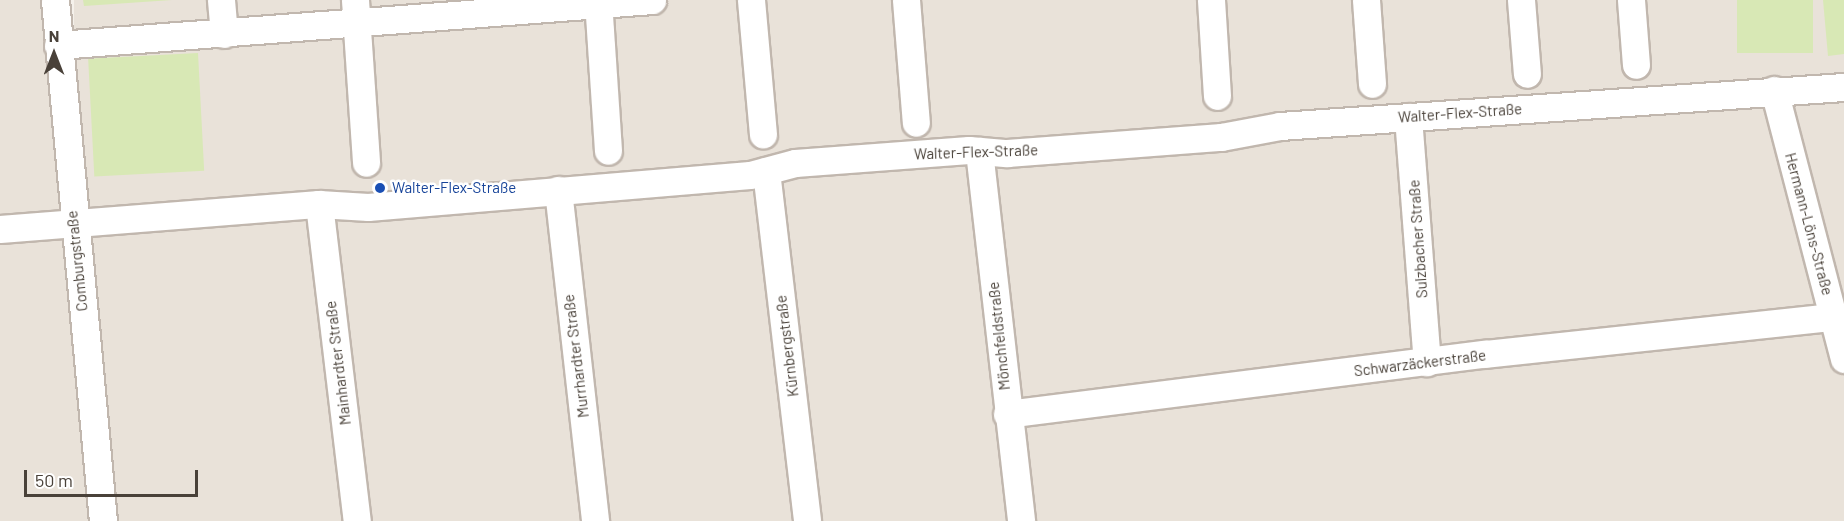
<!DOCTYPE html>
<html>
<head>
<meta charset="utf-8">
<style>
	body { margin:0 }
	#map { position:relative; width:1844px; height:521px; overflow:hidden; background:#f5f1eb; font-family:Barlow,sans-serif }
	div>[style] { position:absolute }
	[style*='--x'] { left:calc(var(--x)*1px); top:calc(var(--y)*1px); width:calc(var(--w)*1px); rotate:calc(var(--a)*1deg) }
	.residential>* { inset:0; background:#e9e2d9; transform-origin:0 0 }
	.green>* { inset:0; background:#d8e8b5; transform-origin:0 0 }
	.roads { filter:drop-shadow(2px 0 #c1b7ae) drop-shadow(-2px 0 #c1b7ae) drop-shadow(0 2px #c1b7ae) drop-shadow(0 -2px #c1b7ae) }
	.street>* { height:27px; margin:-13.5px; padding:0 13.5px; transform-origin:13.5px; border-radius:13.5px; background:#fff }
	.dots>* { width:16px; height:16px; translate:-50% -50%; box-sizing:border-box; border:3px solid #fff; border-radius:50% }
	span { translate:-50% -50%; white-space:nowrap; text-align:center; line-height:1.15; -webkit-text-stroke:5px #fff; paint-order:stroke }
	.street-label { font-size:15px; color:#494139 }
	.transit-label { font-size:15px; color:#164399 }
	.left { translate:0 -50%; text-align:left }
	.north { position:absolute; left:24px; top:24px; width:60px; height:60px; -webkit-text-stroke:4px #fff; paint-order:stroke; rotate:0deg; font-size:16px; font-weight:700; line-height:24px; text-align:center; color:#494139 }
	.north::after { content:''; display:block; margin:auto; width:21px; height:27px; background:#494139; clip-path:polygon(50% 0,100% 100%,50% 72%,0 100%) }
	.scale { position:absolute; left:24px; top:470px; width:174px; height:27px; box-sizing:border-box; border:3px solid #494139; border-top:0; padding-left:8px; font-size:18px; line-height:21px; white-space:nowrap; color:#494139; -webkit-text-stroke:4px #fff; paint-order:stroke }
</style>
</head>
<body>
<div id="map">
	<div class="residential">
		<div style="clip-path:polygon(0 0,52px 0,87px 521px,0 521px)"></div>
		<div style="left:74px;top:0;width:1770px;height:523px"></div>
	</div>
	<div class="green">
		<div style="clip-path:polygon(83px 0,172px 0,84px 6px)"></div>
		<div style="left:1737px;top:0;width:76px;height:53px"></div>
		<div style="clip-path:polygon(1823px 0,1844px 0,1844px 54px,1828px 56px)"></div>
		<div style="left:198px;top:53px;width:118px;height:110px;rotate:87deg"></div>
	</div>
	<div class="roads">
		<div class="street">
			<div style="--x:55;--y:0;--w:523;--a:84.74"></div>
			<div style="--x:221;--y:0;--w:34;--a:85"></div>
			<div style="--x:355;--y:0;--w:163;--a:86.1"></div>
			<div style="--x:598;--y:0;--w:151;--a:86.2"></div>
			<div style="--x:751;--y:0;--w:135;--a:84.9"></div>
			<div style="--x:906;--y:0;--w:123;--a:85.4"></div>
			<div style="--x:1211;--y:0;--w:96;--a:86.4"></div>
			<div style="--x:1366;--y:0;--w:84;--a:85.9"></div>
			<div style="--x:1521;--y:0;--w:74;--a:85.4"></div>
			<div style="--x:1631;--y:0;--w:65;--a:85.6"></div>
			<div style="--x:58;--y:45;--w:596;--a:-4.33"></div>
			<div style="--x:1774;--y:90;--w:278;--a:75.4"></div>
			<div style="--x:1408;--y:117;--w:246;--a:85.6"></div>
			<div style="--x:979;--y:151;--w:372;--a:83.5"></div>
			<div style="--x:766;--y:171;--w:352;--a:83.3"></div>
			<div style="--x:558;--y:190;--w:333;--a:83.6"></div>
			<div style="--x:319;--y:204;--w:319;--a:83.2"></div>
			<div style="--x:0;--y:229;--w:320;--a:-4.5"></div>
			<div style="--x:319;--y:204;--w:49;--a:3.5"></div>
			<div style="--x:368;--y:207;--w:383;--a:-4.8"></div>
			<div style="--x:750;--y:175;--w:47;--a:-14.9"></div>
			<div style="--x:795;--y:163;--w:174;--a:-4.3"></div>
			<div style="--x:969;--y:150;--w:38;--a:5"></div>
			<div style="--x:1007;--y:153;--w:215;--a:-4.3"></div>
			<div style="--x:1221;--y:137;--w:60;--a:-10.6"></div>
			<div style="--x:1280;--y:126;--w:565;--a:-3.96"></div>
			<div style="--x:1007;--y:414;--w:482;--a:-7.2"></div>
			<div style="--x:1485;--y:354;--w:350;--a:-6.1"></div>
		</div>
	</div>
	<div class="dots">
		<div style="left:380px;top:188px;background:#1a4fb4"></div>
	</div>
	<div class="street-label">
		<span style="left:1460px;top:113px;rotate:-4deg">Walter-Flex-Straße</span>
		<span style="left:976px;top:152px;rotate:-2deg">Walter-Flex-Straße</span>
		<span style="left:1809px;top:224px;rotate:75deg">Hermann-Löns-Straße</span>
		<span style="left:1418px;top:239px;rotate:-94deg">Sulzbacher Straße</span>
		<span style="left:77px;top:261px;rotate:-96deg">Comburgstraße</span>
		<span style="left:999px;top:336px;rotate:-96deg">Mönchfeldstraße</span>
		<span style="left:787px;top:346px;rotate:-97deg">Kürnbergstraße</span>
		<span style="left:576px;top:356px;rotate:-97deg">Murrhardter Straße</span>
		<span style="left:338px;top:363px;rotate:-97deg">Mainhardter Straße</span>
		<span style="left:1420px;top:363px;rotate:-7deg">Schwarzäckerstraße</span>
	</div>
	<div class="transit-label">
		<span class="left" style="left:392px;top:188px">Walter-Flex-Straße</span>
	</div>
	<div class="north">N</div>
	<div class="scale">50 m</div>
</div>
</body>
</html>
